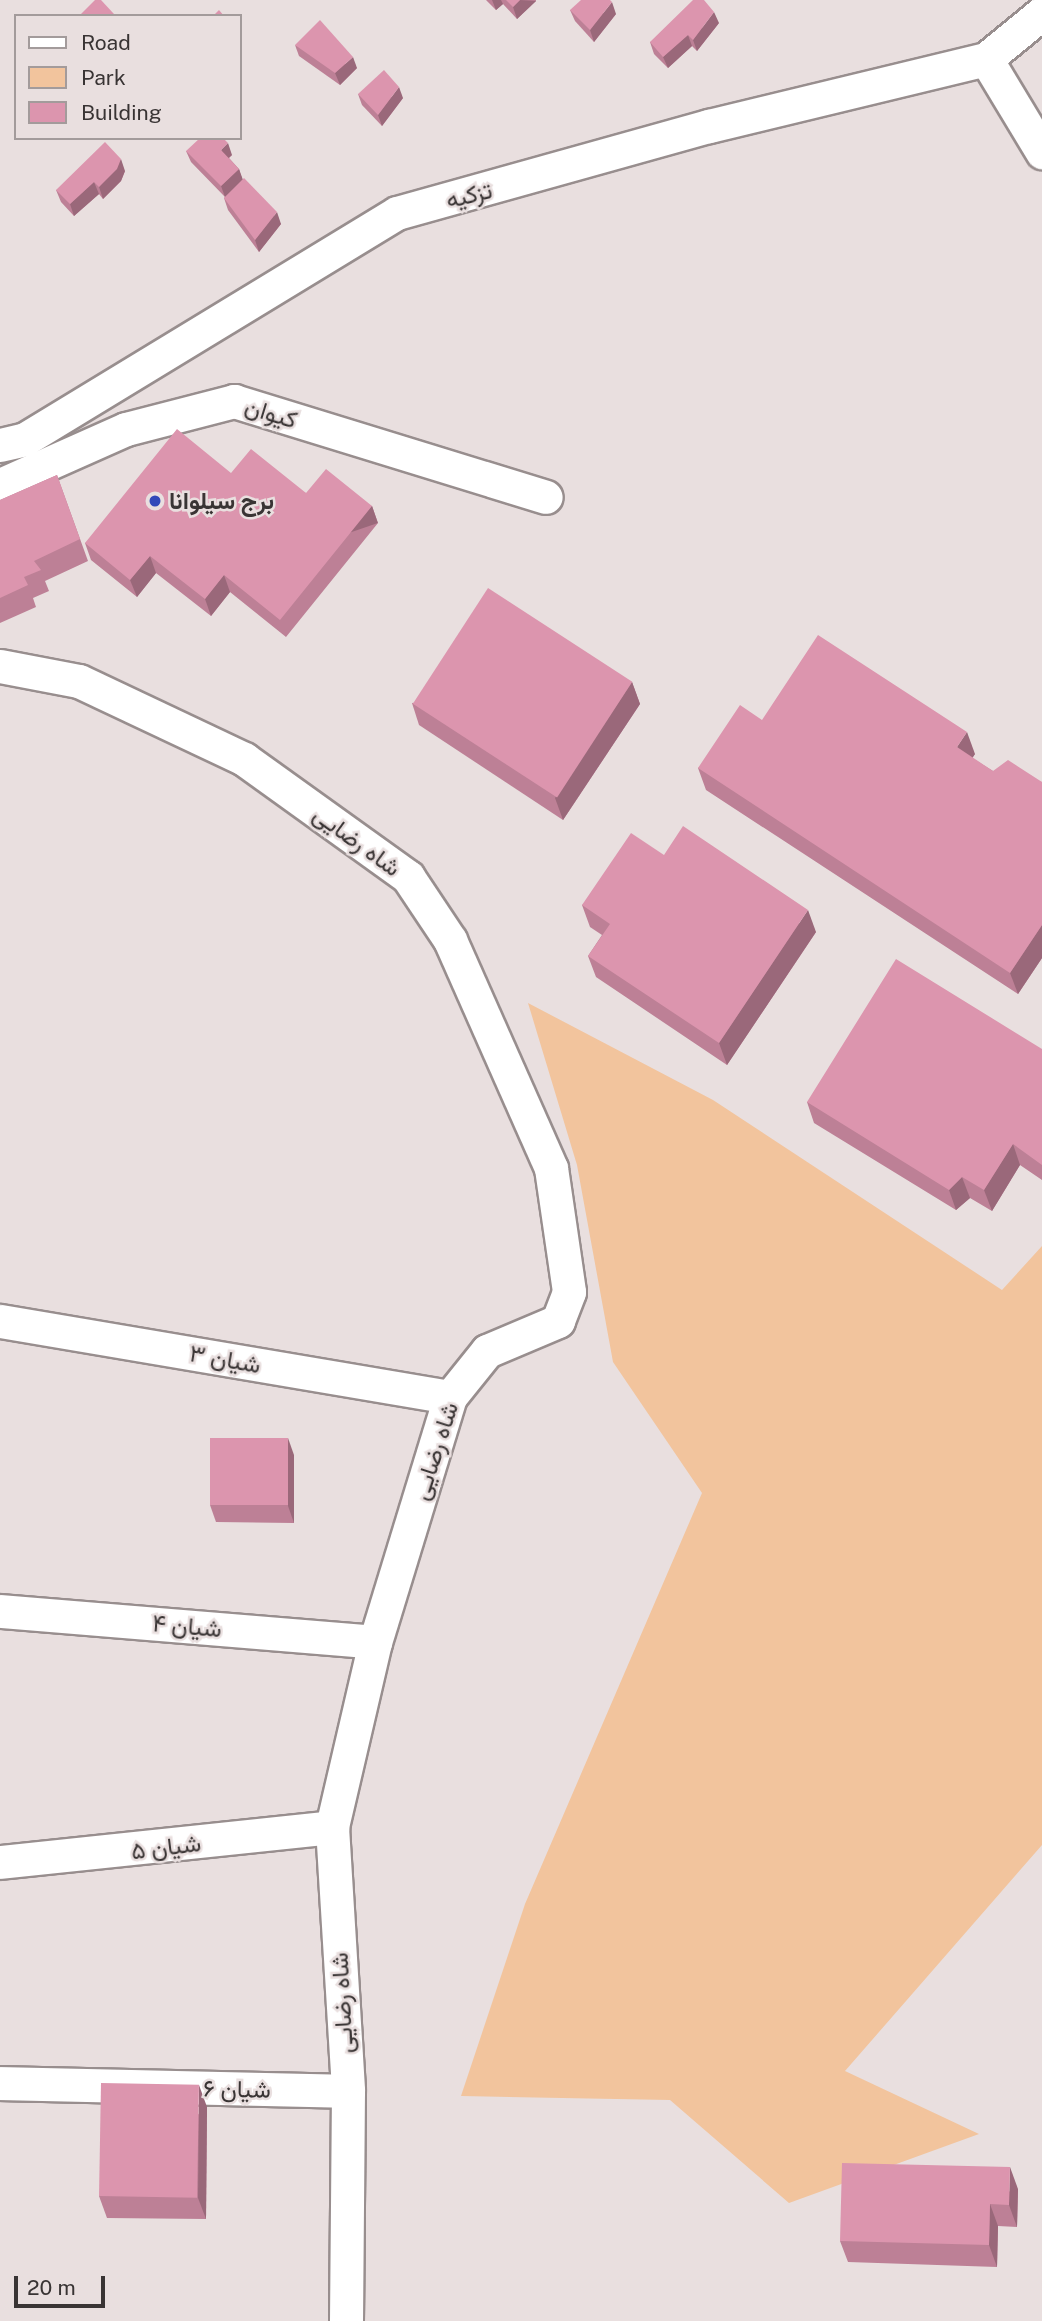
<!DOCTYPE html>
<html>
<head>
<meta charset="utf-8">
<style>
	body { margin:0 }
	#map { position:relative; width:1042px; height:2321px; overflow:hidden; background:#e9dfdf; font-family:"Public Sans",Vazirmatn,sans-serif }
	div>[style] { position:absolute }
	[style*='--x'] { left:calc(var(--x)*1px); top:calc(var(--y)*1px); width:calc(var(--w)*1px); rotate:calc(var(--a)*1deg) }
	.green>* { inset:0; background:#f2c49d }
	.roads { filter:drop-shadow(2px 0 #988e8e) drop-shadow(-2px 0 #988e8e) drop-shadow(0 2px #988e8e) drop-shadow(0 -2px #988e8e) }
	.street>* { height:33px; margin:-16.5px; padding:0 16.5px; transform-origin:16.5px; border-radius:16.5px; background:#fff }
	.wall>* { inset:0; background:#bd8096 }
	.shaded-wall>* { inset:0; background:#9a687a; transform-origin:0 0 }
	.building>* { inset:0; background:#dc95ae; transform-origin:0 0 }
	.dots>* { width:19px; height:19px; translate:-50% -50%; box-sizing:border-box; border:4px solid #e9dfdf; border-radius:50% }
	span { translate:-50% -50%; white-space:nowrap; text-align:center; line-height:1.15; -webkit-text-stroke:5px #e9dfdf; paint-order:stroke }
	.street-label { font-size:24px; color:#393434 }
	.poi-label { font-size:24px; color:#393434; font-weight:700 }
	.left { translate:0 -50%; text-align:left }
	.legend { position:absolute; left:14px; top:14px; width:228px; height:126px; box-sizing:border-box; background:#e9dfdf; border:2px solid #a39b9b; margin:0; padding:9px 12px; list-style:none; font-size:21px; color:#393434 }
	.legend li { display:flex; align-items:center; gap:14px; height:35px }
	.legend b { width:35px; border:2px solid #a39b9b }
	.scale { position:absolute; left:14px; top:2276px; width:91px; height:32px; box-sizing:border-box; border:4px solid #393434; border-top:0; padding-left:9px; font-size:21px; line-height:24px; white-space:nowrap; color:#393434; -webkit-text-stroke:5px #e9dfdf; paint-order:stroke }
</style>
</head>
<body>
<div id="map">
	<div class="green">
		<div style="clip-path:polygon(528px 1003px,713px 1100px,1002px 1290px,1042px 1246px,1042px 1845px,845px 2071px,979px 2134px,789px 2203px,670px 2100px,461px 2096px,525px 1904px,702px 1493px,613px 1362px,577px 1165px)"></div>
	</div>
	<div class="roads">
		<div class="street">
			<div style="--x:986;--y:59;--w:109;--a:58.9"></div>
			<div style="--x:0;--y:445;--w:26;--a:-13"></div>
			<div style="--x:25;--y:439;--w:435;--a:-31.3"></div>
			<div style="--x:397;--y:213;--w:324;--a:-15.6"></div>
			<div style="--x:709;--y:126;--w:285;--a:-13.6"></div>
			<div style="--x:986;--y:59;--w:72;--a:-39.4"></div>
			<div style="--x:0;--y:485;--w:138;--a:-24"></div>
			<div style="--x:126;--y:429;--w:112;--a:-14.5"></div>
			<div style="--x:234;--y:401;--w:326;--a:17.1"></div>
			<div style="--x:0;--y:666;--w:80;--a:10.8"></div>
			<div style="--x:79;--y:681;--w:183;--a:25.3"></div>
			<div style="--x:244;--y:759;--w:202;--a:35.7"></div>
			<div style="--x:408;--y:877;--w:76;--a:56.3"></div>
			<div style="--x:450;--y:940;--w:249;--a:66.1"></div>
			<div style="--x:551;--y:1168;--w:125;--a:81.7"></div>
			<div style="--x:569;--y:1292;--w:31;--a:111"></div>
			<div style="--x:558;--y:1321;--w:77;--a:157.1"></div>
			<div style="--x:487;--y:1351;--w:59;--a:128.8"></div>
			<div style="--x:450;--y:1397;--w:256;--a:107"></div>
			<div style="--x:375;--y:1642;--w:190;--a:103.1"></div>
			<div style="--x:332;--y:1827;--w:264;--a:86.5"></div>
			<div style="--x:348;--y:2091;--w:230;--a:90.5"></div>
			<div style="--x:0;--y:1321;--w:456;--a:9.6"></div>
			<div style="--x:0;--y:1611;--w:376;--a:4.7"></div>
			<div style="--x:0;--y:1862;--w:334;--a:-6"></div>
			<div style="--x:0;--y:2083;--w:348;--a:1.3"></div>
		</div>
	</div>
	<div class="wall">
		<div style="clip-path:polygon(486px 0,536px 0,536px 1px,517px 19px,503px 4px,496px 10px)"></div>
		<div style="clip-path:polygon(570px 10px,616px 14px,594px 42px,575px 21px)"></div>
		<div style="clip-path:polygon(719px 23px,697px 51px,692px 46px,668px 68px,654px 54px,650px 42px)"></div>
		<div style="clip-path:polygon(295px 45px,357px 68px,340px 85px,299px 56px)"></div>
		<div style="clip-path:polygon(358px 94px,403px 98px,382px 126px,362px 105px)"></div>
		<div style="clip-path:polygon(186px 151px,232px 155px,229px 158px,239px 169px,242px 179px,281px 224px,259px 252px,228px 210px,224px 198px,225px 197px,191px 162px)"></div>
		<div style="clip-path:polygon(125px 171px,121px 181px,103px 199px,99px 194px,74px 216px,61px 202px,56px 190px)"></div>
		<div style="clip-path:polygon(231px 473px,306px 493px,372px 506px,378px 523px,286px 637px,230px 592px,211px 616px,156px 573px,137px 597px,91px 560px,85px 543px)"></div>
		<div style="clip-path:polygon(57px 475px,88px 561px,45px 581px,49px 591px,33px 598px,36px 607px,0 623px,0 500px)"></div>
		<div style="clip-path:polygon(632px 682px,640px 704px,563px 820px,419px 725px,412px 703px)"></div>
		<div style="clip-path:polygon(762px 720px,975px 754px,972px 758px,993px 771px,1042px 782px,1042px 958px,1018px 994px,706px 790px,698px 768px)"></div>
		<div style="clip-path:polygon(664px 855px,816px 932px,727px 1065px,596px 977px,588px 956px,602px 935px,590px 927px,582px 905px)"></div>
		<div style="clip-path:polygon(1042px 1049px,1042px 1180px,1020px 1165px,992px 1211px,970px 1198px,956px 1210px,814px 1123px,807px 1102px)"></div>
		<div style="clip-path:polygon(294px 1455px,294px 1523px,216px 1522px,210px 1505px)"></div>
		<div style="clip-path:polygon(207px 2107px,206px 2219px,107px 2218px,99px 2196px)"></div>
		<div style="clip-path:polygon(1018px 2189px,1017px 2227px,998px 2226px,997px 2267px,848px 2262px,840px 2241px)"></div>
	</div>
	<div class="shaded-wall">
		<div style="clip-path:polygon(492px 0,501px 0,503px 4px,496px 10px)"></div>
		<div style="clip-path:polygon(520px 0,536px 1px,517px 19px,513px 7px)"></div>
		<div style="clip-path:polygon(612px 2px,616px 14px,594px 42px,590px 30px)"></div>
		<div style="clip-path:polygon(714px 12px,719px 23px,697px 51px,693px 40px)"></div>
		<div style="clip-path:polygon(688px 35px,692px 46px,668px 68px,663px 57px)"></div>
		<div style="clip-path:polygon(353px 57px,357px 68px,340px 85px,335px 73px)"></div>
		<div style="clip-path:polygon(399px 87px,403px 98px,382px 126px,378px 115px)"></div>
		<div style="clip-path:polygon(228px 143px,232px 155px,225px 161px,221px 150px)"></div>
		<div style="clip-path:polygon(121px 159px,125px 171px,121px 181px,103px 199px,99px 187px)"></div>
		<div style="clip-path:polygon(239px 169px,243px 180px,225px 197px,221px 186px)"></div>
		<div style="clip-path:polygon(94px 182px,99px 194px,74px 216px,70px 204px)"></div>
		<div style="clip-path:polygon(277px 212px,281px 224px,259px 252px,255px 240px)"></div>
		<div style="left:372px;top:506px;width:18px;height:146px;rotate:71deg"></div>
		<div style="clip-path:polygon(150px 556px,156px 573px,137px 597px,130px 580px)"></div>
		<div style="clip-path:polygon(224px 575px,230px 592px,211px 616px,205px 599px)"></div>
		<div style="clip-path:polygon(632px 682px,640px 704px,563px 820px,555px 798px)"></div>
		<div style="clip-path:polygon(967px 732px,975px 754px,965px 769px,957px 747px)"></div>
		<div style="clip-path:polygon(808px 910px,816px 932px,727px 1065px,719px 1043px)"></div>
		<div style="clip-path:polygon(1042px 925px,1042px 958px,1018px 994px,1010px 973px)"></div>
		<div style="clip-path:polygon(1013px 1144px,1020px 1165px,992px 1211px,984px 1190px)"></div>
		<div style="clip-path:polygon(962px 1177px,970px 1198px,956px 1210px,949px 1190px)"></div>
		<div style="clip-path:polygon(288px 1438px,294px 1455px,294px 1523px,288px 1506px)"></div>
		<div style="clip-path:polygon(199px 2085px,207px 2107px,206px 2219px,198px 2198px)"></div>
		<div style="clip-path:polygon(1010px 2167px,1018px 2189px,1017px 2227px,1009px 2205px)"></div>
		<div style="clip-path:polygon(990px 2204px,998px 2226px,997px 2267px,989px 2245px)"></div>
	</div>
	<div class="building">
		<div style="clip-path:polygon(95px 0,101px 0,114px 14px,113px 16px,79px 16px)"></div>
		<div style="clip-path:polygon(506px 0,520px 0,513px 7px)"></div>
		<div style="clip-path:polygon(581px 0,610px 0,612px 2px,590px 30px,570px 10px)"></div>
		<div style="clip-path:polygon(693px 0,704px 0,714px 12px,693px 40px,688px 35px,663px 57px,650px 42px)"></div>
		<div style="clip-path:polygon(219px 10px,224px 16px,213px 16px)"></div>
		<div style="clip-path:polygon(320px 20px,353px 57px,335px 73px,295px 45px)"></div>
		<div style="clip-path:polygon(384px 70px,399px 87px,378px 115px,358px 94px)"></div>
		<div style="clip-path:polygon(200px 138px,223px 138px,228px 143px,221px 150px,239px 169px,221px 186px,186px 151px)"></div>
		<div style="clip-path:polygon(105px 142px,121px 159px,117px 169px,99px 187px,94px 182px,70px 204px,56px 190px)"></div>
		<div style="clip-path:polygon(244px 178px,277px 212px,255px 240px,224px 198px)"></div>
		<div style="clip-path:polygon(177px 429px,231px 473px,251px 449px,306px 493px,326px 469px,372px 506px,280px 620px,224px 575px,205px 599px,150px 556px,130px 580px,85px 543px)"></div>
		<div style="clip-path:polygon(57px 475px,80px 539px,34px 561px,41px 570px,24px 577px,28px 585px,0 598px,0 500px)"></div>
		<div style="left:488px;top:588px;width:172px;height:138px;rotate:33deg"></div>
		<div style="clip-path:polygon(818px 635px,967px 732px,957px 747px,993px 771px,1008px 760px,1042px 782px,1042px 925px,1010px 973px,698px 768px,740px 705px,762px 720px)"></div>
		<div style="clip-path:polygon(683px 826px,808px 910px,719px 1043px,588px 956px,610px 924px,582px 905px,631px 833px,664px 855px)"></div>
		<div style="clip-path:polygon(896px 959px,1042px 1049px,1042px 1165px,1013px 1144px,984px 1190px,962px 1177px,949px 1190px,807px 1102px)"></div>
		<div style="left:210px;top:1438px;width:78px;height:67px"></div>
		<div style="left:101px;top:2083px;width:98px;height:113px;rotate:1deg"></div>
		<div style="clip-path:polygon(842px 2163px,1010px 2167px,1009px 2205px,990px 2204px,989px 2245px,840px 2241px)"></div>
	</div>
	<div class="dots">
		<div style="left:155px;top:501px;background:#3248b9"></div>
	</div>
	<div class="street-label">
		<span style="left:469px;top:195px;rotate:-14deg">تزکیه</span>
		<span style="left:271px;top:413px;rotate:17deg">کیوان</span>
		<span style="left:357px;top:841px;rotate:36deg">شاه رضایی</span>
		<span style="left:225px;top:1359px;rotate:10deg">شیان ۳</span>
		<span style="left:435px;top:1451px;rotate:-72deg">شاه رضایی</span>
		<span style="left:187px;top:1626px;rotate:5deg">شیان ۴</span>
		<span style="left:166px;top:1847px;rotate:-7deg">شیان ۵</span>
		<span style="left:342px;top:2003px;rotate:-93deg">شاه رضایی</span>
		<span style="left:237px;top:2089px;rotate:1deg">شیان ۶</span>
	</div>
	<div class="poi-label">
		<span class="left" style="left:169px;top:501px">برج سیلوانا</span>
	</div>
	<ul class="legend">
	<li><b style="height:9px;background:#fff"></b>Road</li>
	<li><b style="height:19px;background:#f2c49d"></b>Park</li>
	<li><b style="height:19px;background:#dc95ae"></b>Building</li>
	</ul>
	<div class="scale">20 m</div>
</div>
</body>
</html>
